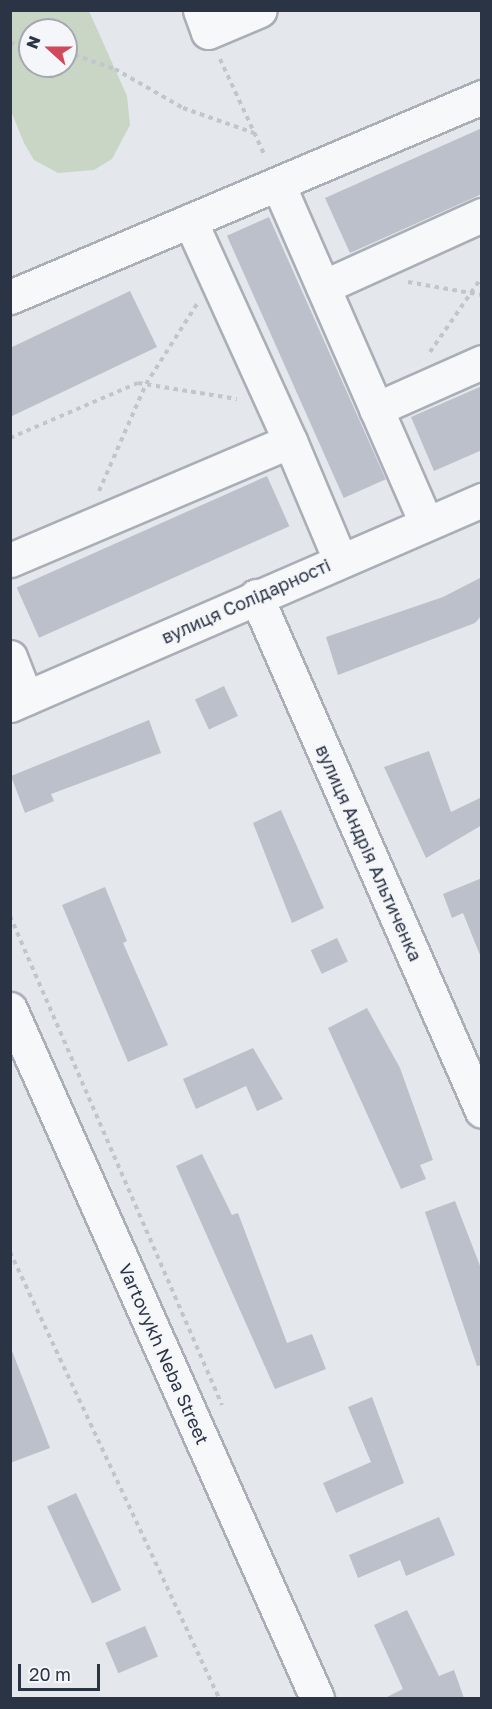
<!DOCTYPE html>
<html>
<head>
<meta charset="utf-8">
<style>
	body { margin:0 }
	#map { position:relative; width:492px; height:1709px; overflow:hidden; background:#e4e7ec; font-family:"Golos Text",sans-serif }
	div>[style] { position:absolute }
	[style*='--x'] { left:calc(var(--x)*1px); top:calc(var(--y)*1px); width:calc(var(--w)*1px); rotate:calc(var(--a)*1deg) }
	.green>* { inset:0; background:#c9d6c5 }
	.building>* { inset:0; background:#bbc0ca; transform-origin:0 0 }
	.path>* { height:4px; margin-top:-2px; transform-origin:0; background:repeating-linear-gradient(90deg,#c2c5cb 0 4.5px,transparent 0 9px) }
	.roads { filter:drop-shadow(2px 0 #a9aeb7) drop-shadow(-2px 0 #a9aeb7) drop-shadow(0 2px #a9aeb7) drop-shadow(0 -2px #a9aeb7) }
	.minor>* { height:33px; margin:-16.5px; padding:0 16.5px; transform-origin:16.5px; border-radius:16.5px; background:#f7f8fa }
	span { translate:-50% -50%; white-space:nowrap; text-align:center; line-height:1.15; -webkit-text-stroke:4.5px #f4f6f9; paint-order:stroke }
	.street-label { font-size:18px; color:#2b3445 }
	.frame { position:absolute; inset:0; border:12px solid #2b3445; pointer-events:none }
	.north { position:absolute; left:18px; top:18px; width:60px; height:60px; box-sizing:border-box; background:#f4f6f9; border:2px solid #a4a8b1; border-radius:50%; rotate:291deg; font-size:16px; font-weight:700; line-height:24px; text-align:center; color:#2b3445 }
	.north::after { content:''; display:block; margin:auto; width:21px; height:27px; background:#d1495b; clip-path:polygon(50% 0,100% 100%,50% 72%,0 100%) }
	.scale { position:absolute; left:18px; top:1664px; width:82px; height:27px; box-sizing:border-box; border:3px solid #2b3445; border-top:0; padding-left:8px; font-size:18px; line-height:21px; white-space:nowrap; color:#2b3445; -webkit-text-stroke:4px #f4f6f9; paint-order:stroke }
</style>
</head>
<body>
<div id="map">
	<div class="green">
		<div style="clip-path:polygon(evenodd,10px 11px,89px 11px,127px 96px,130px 125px,112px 159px,94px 170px,58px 173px,34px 160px,24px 143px,11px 111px,10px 11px,30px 30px,66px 30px,66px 66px,30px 66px,30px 30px)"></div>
	</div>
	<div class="building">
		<div style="clip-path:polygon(482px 128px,482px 194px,350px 253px,325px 198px)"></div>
		<div style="left:269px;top:217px;width:287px;height:46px;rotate:66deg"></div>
		<div style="clip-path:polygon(130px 291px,157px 347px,10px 417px,10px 348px)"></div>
		<div style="clip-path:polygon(482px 386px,482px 450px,434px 471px,411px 417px)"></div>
		<div style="left:267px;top:476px;width:55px;height:274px;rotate:66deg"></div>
		<div style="clip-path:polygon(482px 577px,482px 615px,475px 623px,338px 675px,326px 637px,443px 597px)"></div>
		<div style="left:224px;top:686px;width:33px;height:32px;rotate:65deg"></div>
		<div style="clip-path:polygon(149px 720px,161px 753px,51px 794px,54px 801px,25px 813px,11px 776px)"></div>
		<div style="clip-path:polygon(429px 751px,451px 812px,482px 797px,482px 825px,426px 858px,384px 767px)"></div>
		<div style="clip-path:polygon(281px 810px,324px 908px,292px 923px,253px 823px)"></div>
		<div style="clip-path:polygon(482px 878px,482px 955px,480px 955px,463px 913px,452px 918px,443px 894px)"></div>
		<div style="clip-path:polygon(105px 887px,127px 941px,123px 943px,168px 1045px,128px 1062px,62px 905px)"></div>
		<div style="left:337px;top:938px;width:26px;height:29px;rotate:65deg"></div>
		<div style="clip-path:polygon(367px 1008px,400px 1068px,433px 1160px,420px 1165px,426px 1179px,401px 1189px,328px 1028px)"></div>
		<div style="clip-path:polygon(253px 1048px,283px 1099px,257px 1111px,246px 1086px,196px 1109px,183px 1079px)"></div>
		<div style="clip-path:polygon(202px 1154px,232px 1215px,238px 1213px,287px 1343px,312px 1334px,326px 1369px,275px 1389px,176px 1166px)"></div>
		<div style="clip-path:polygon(455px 1201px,482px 1271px,482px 1365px,477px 1366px,425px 1212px)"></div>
		<div style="clip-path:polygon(12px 1351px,50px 1448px,10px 1463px,10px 1351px)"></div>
		<div style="clip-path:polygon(372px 1397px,404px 1483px,336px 1513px,323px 1483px,371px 1462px,348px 1407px)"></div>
		<div style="left:76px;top:1493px;width:107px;height:32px;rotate:65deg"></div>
		<div style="clip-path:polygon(439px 1517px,455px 1555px,406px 1576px,400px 1560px,358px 1578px,349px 1555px)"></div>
		<div style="clip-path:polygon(407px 1610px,439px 1676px,454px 1670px,464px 1698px,385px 1698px,403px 1689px,374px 1625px)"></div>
		<div style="left:145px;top:1626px;width:33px;height:43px;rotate:67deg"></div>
	</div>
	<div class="path">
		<div style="--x:10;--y:43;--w:20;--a:9"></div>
		<div style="--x:66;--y:52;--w:52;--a:19.1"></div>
		<div style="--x:115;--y:69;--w:78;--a:29.8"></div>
		<div style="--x:183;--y:108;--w:75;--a:19.4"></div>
		<div style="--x:220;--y:59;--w:107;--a:65.1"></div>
		<div style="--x:408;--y:282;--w:75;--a:10"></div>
		<div style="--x:430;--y:352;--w:91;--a:-55.3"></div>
		<div style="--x:10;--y:438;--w:139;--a:-23.3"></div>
		<div style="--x:138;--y:383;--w:100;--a:9.2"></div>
		<div style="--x:99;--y:491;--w:117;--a:-66.3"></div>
		<div style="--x:146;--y:384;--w:95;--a:-57.5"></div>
		<div style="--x:10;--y:916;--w:533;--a:66.56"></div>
		<div style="--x:10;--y:1252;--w:493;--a:64.9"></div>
	</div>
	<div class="roads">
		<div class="minor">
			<div style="--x:200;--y:10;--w:23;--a:70"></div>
			<div style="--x:208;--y:32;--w:56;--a:-22.9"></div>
			<div style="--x:278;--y:184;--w:370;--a:66.4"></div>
			<div style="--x:323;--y:287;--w:175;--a:-24.4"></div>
			<div style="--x:10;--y:297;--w:513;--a:-22.96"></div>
			<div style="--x:376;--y:409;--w:116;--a:-23.9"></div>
			<div style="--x:290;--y:441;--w:129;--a:67.2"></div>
			<div style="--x:10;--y:560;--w:304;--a:-23"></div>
			<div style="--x:290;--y:441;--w:242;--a:-114.4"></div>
			<div style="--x:256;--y:596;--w:562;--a:66.31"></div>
			<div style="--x:10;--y:657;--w:44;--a:68.7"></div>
			<div style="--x:10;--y:705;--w:515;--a:-23.48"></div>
			<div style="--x:10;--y:1009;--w:754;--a:65.98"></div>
		</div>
	</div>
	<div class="street-label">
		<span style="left:246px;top:601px;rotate:-24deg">вулиця Солідарності</span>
		<span style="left:369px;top:853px;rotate:66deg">вулиця Андрія Альтиченка</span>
		<span style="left:164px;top:1354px;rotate:66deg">Vartovykh Neba Street</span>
	</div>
	<div class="frame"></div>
	<div class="north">N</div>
	<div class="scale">20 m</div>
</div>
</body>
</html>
